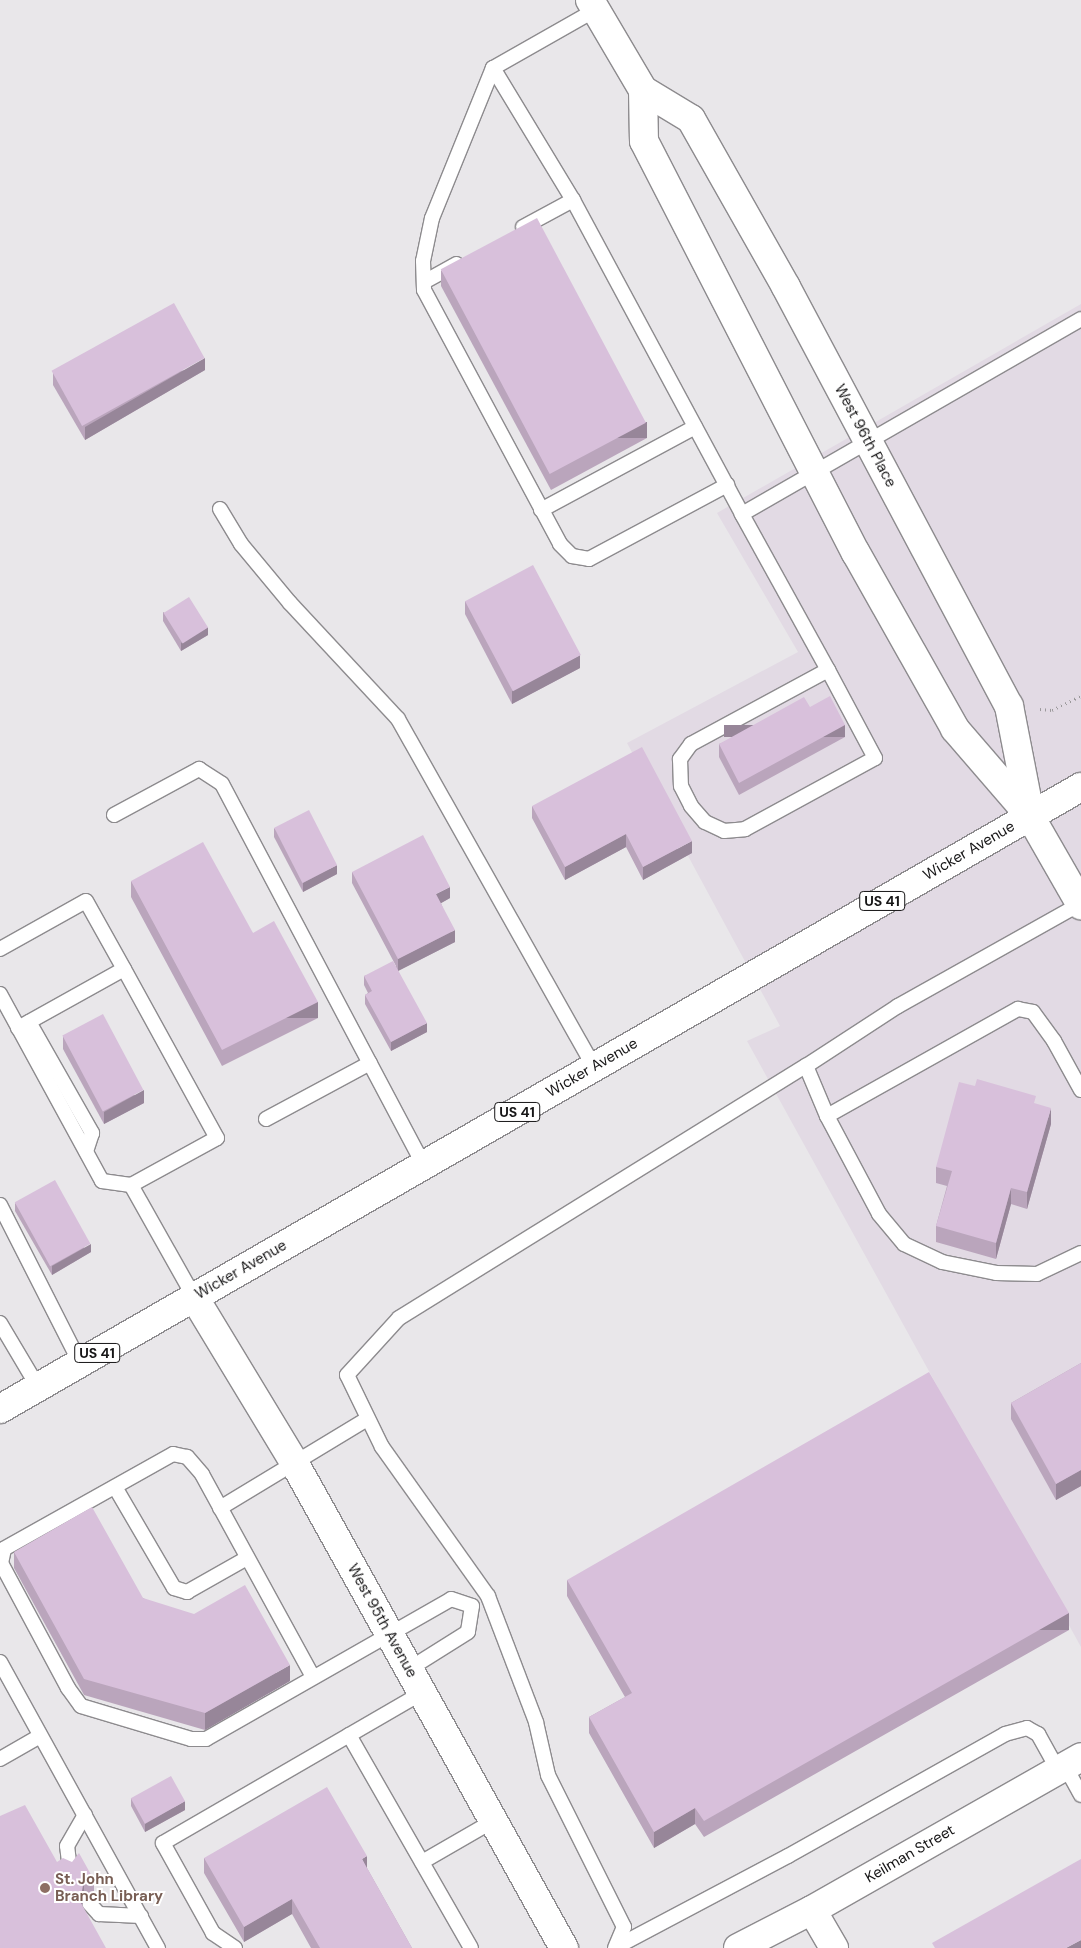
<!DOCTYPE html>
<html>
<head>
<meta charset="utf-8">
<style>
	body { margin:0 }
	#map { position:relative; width:1081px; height:1948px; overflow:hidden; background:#e9e7ea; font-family:"DM Sans",sans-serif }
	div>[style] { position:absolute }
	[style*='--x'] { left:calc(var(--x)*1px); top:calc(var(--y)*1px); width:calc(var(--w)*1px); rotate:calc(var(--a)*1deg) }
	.built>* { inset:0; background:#e2dae4 }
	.path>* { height:3px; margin-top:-1.5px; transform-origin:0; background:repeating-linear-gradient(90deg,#9b999b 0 1px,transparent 0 5px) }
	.roads { filter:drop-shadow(1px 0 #8d8b8e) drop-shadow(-1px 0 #8d8b8e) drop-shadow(0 1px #8d8b8e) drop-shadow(0 -1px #8d8b8e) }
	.lane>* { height:14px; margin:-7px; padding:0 7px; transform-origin:7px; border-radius:7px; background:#fff }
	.street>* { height:28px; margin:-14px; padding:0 14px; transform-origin:14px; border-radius:14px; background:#fff }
	.secondary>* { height:28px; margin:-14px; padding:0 14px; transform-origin:14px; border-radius:14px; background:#fff }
	.highway>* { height:28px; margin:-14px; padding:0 14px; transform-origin:14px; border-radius:14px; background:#fff }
	.wall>* { inset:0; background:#baa5bc }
	.shaded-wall>* { inset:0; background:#978699; transform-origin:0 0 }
	.building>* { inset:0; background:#d8c0db; transform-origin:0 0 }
	.dots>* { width:14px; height:14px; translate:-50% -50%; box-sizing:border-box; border:2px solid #fff; border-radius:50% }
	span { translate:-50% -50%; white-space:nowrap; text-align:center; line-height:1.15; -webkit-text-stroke:4px #fff; paint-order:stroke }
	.shield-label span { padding:1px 4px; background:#fff; border:1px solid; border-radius:4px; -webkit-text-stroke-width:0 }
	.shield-label { font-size:14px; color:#161516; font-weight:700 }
	.street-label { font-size:15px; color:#161516 }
	.education-label { font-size:15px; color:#785e54; font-weight:700 }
	.left { translate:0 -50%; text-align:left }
</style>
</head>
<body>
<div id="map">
	<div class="built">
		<div style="clip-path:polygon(1081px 304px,1081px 1647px,747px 1041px,780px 1026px,627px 743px,798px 652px,717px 513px)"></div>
	</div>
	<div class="path">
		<div style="--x:1040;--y:709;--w:12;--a:5"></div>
		<div style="--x:1052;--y:710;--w:32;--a:-26"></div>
	</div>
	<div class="roads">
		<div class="lane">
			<div style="--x:597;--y:9;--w:120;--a:150.4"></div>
			<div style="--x:493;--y:68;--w:154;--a:58.8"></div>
			<div style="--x:573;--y:200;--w:357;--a:61.7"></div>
			<div style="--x:493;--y:68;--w:162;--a:112.1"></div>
			<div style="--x:432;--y:218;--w:44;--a:101.8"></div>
			<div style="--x:423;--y:261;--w:29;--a:88"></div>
			<div style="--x:424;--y:290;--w:288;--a:61.8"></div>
			<div style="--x:560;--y:544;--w:17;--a:45"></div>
			<div style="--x:572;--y:556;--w:17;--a:10"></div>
			<div style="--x:589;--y:559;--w:157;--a:-28.2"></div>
			<div style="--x:523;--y:227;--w:57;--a:-28.4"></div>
			<div style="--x:424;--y:282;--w:37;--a:-29"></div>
			<div style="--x:220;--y:509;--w:41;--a:59"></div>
			<div style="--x:241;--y:544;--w:77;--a:50.3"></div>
			<div style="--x:290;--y:603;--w:158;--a:47"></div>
			<div style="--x:398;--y:719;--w:399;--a:60.6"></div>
			<div style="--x:541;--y:510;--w:175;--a:-28.3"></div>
			<div style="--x:828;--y:670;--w:156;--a:151.6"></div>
			<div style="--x:691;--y:744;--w:19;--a:126"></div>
			<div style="--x:680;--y:759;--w:27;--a:88"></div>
			<div style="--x:681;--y:786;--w:22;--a:63"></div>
			<div style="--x:691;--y:806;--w:21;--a:49"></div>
			<div style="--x:705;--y:822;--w:21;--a:25"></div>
			<div style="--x:724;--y:831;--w:21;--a:-5"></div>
			<div style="--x:745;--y:829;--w:148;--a:-28.6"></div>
			<div style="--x:875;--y:758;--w:100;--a:-118.1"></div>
			<div style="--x:828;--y:670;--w:178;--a:-118.9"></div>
			<div style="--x:742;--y:514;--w:391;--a:-29.9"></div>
			<div style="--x:114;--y:815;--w:97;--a:-28.4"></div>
			<div style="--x:199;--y:769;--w:27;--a:33"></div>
			<div style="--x:222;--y:784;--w:431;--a:62.1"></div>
			<div style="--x:1080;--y:904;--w:209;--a:150.7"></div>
			<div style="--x:898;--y:1006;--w:110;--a:146.9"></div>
			<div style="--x:806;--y:1066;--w:54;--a:67.2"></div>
			<div style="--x:827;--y:1116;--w:219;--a:-29.3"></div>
			<div style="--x:1018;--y:1009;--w:15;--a:11"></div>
			<div style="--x:1033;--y:1012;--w:36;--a:54"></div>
			<div style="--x:1054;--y:1041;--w:56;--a:61.1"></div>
			<div style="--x:0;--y:949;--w:98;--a:-29.2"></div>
			<div style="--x:86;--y:901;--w:78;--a:60.8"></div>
			<div style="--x:0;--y:994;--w:213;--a:61.4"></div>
			<div style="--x:102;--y:1181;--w:29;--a:8"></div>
			<div style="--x:29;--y:1022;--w:128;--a:60.4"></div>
			<div style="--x:92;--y:1133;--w:19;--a:108"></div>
			<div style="--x:18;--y:1028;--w:121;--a:-29.1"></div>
			<div style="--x:124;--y:969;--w:193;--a:61.2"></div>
			<div style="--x:217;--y:1138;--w:98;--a:151.3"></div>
			<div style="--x:131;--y:1185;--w:129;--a:60.6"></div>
			<div style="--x:827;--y:1116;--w:111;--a:62"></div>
			<div style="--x:879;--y:1214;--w:39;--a:50"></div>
			<div style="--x:904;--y:1244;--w:42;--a:25.3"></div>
			<div style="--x:942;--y:1262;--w:55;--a:11.5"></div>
			<div style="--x:996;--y:1273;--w:41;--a:1.4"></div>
			<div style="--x:1037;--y:1274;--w:49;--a:-25.5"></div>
			<div style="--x:266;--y:1119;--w:118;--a:-28.3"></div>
			<div style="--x:0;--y:1205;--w:177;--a:63.1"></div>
			<div style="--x:0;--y:1323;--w:74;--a:59.3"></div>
			<div style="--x:115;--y:1487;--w:117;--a:59.7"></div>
			<div style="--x:174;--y:1588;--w:14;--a:17"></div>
			<div style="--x:187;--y:1592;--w:69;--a:-29.5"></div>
			<div style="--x:220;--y:1508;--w:172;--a:-31.2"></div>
			<div style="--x:0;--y:1662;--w:327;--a:61.1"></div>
			<div style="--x:313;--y:1677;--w:231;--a:-118.7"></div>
			<div style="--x:202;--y:1474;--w:23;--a:-131"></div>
			<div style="--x:187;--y:1457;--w:14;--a:-168"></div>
			<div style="--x:173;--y:1454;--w:194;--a:150.7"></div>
			<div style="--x:4;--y:1549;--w:14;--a:102"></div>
			<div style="--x:1;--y:1563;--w:142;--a:61.8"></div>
			<div style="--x:68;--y:1688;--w:22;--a:54"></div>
			<div style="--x:81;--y:1706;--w:115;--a:16.7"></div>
			<div style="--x:191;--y:1739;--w:15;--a:0"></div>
			<div style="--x:206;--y:1739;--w:282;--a:-29.7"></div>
			<div style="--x:451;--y:1599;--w:22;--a:18"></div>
			<div style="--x:472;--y:1606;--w:26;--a:99"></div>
			<div style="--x:468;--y:1632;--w:70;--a:147.9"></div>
			<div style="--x:349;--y:1735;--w:245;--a:60.2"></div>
			<div style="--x:0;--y:1759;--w:46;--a:-29.9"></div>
			<div style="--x:1065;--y:1766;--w:33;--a:61"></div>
			<div style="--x:422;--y:1862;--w:82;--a:-30"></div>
			<div style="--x:70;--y:1870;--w:24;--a:-97"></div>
			<div style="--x:67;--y:1846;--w:36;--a:-60"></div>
			<div style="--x:89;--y:1903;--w:15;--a:48"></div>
			<div style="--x:99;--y:1914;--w:42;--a:2.7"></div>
			<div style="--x:618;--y:1946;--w:192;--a:-27.9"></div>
			<div style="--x:788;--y:1856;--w:249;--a:-29.3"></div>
			<div style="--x:1005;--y:1734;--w:23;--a:-15"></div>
			<div style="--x:1027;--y:1728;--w:13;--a:29"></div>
			<div style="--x:1038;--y:1734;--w:41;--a:60.9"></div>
			<div style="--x:235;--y:1948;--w:27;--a:-146"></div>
			<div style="--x:213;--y:1933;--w:103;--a:-119.1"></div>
			<div style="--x:163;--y:1843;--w:299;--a:-30.1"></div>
			<div style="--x:615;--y:1948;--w:23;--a:-67"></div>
			<div style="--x:624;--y:1927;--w:170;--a:-116.6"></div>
			<div style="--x:548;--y:1775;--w:54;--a:-102.8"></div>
			<div style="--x:536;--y:1722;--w:135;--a:-110.9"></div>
			<div style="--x:488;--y:1596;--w:183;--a:-125.4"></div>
			<div style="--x:382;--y:1447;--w:80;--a:-115.9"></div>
			<div style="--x:347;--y:1375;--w:77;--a:-47.6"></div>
			<div style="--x:399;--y:1318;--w:479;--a:-31.8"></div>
		</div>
		<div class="street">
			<div style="--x:1030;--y:816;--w:103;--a:60.2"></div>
			<div style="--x:194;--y:1297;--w:195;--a:58.8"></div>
			<div style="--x:295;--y:1464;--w:554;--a:60.94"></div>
			<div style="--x:812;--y:1910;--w:44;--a:59.9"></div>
			<div style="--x:738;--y:1948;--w:83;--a:-27.2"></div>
			<div style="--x:812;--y:1910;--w:309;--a:-29.6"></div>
		</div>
		<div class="secondary">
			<div style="--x:590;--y:0;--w:104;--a:59.5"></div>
			<div style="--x:643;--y:90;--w:51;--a:88.9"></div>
			<div style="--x:644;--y:141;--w:463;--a:62.8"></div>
			<div style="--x:856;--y:553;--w:202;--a:60.6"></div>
			<div style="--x:955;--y:729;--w:115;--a:49.2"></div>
			<div style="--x:643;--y:90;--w:56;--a:31.1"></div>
			<div style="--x:691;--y:119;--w:193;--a:60.5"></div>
			<div style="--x:786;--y:287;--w:475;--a:62"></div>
			<div style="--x:1009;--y:706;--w:110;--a:79"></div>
		</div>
		<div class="highway">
			<div style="--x:0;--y:1409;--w:1247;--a:-29.92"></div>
		</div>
	</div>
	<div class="wall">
		<div style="clip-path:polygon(441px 270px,647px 438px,551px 490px,441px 286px)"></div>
		<div style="clip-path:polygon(205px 370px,85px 440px,53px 385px,53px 373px)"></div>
		<div style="clip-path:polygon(465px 601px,580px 668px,512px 704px,465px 614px)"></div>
		<div style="clip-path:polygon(163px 612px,208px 635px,181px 651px,163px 621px)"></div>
		<div style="clip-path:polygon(810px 707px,845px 737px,739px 795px,719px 757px,719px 744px)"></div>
		<div style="clip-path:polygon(532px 806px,692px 853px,643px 880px,626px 847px,565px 880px,532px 818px)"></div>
		<div style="clip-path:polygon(274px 828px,337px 874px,303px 892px,274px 837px)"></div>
		<div style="clip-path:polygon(352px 872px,450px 898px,441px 903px,455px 942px,398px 971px,427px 1032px,391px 1051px,365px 1004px,365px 995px,368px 993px,364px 985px,364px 976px,396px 966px,352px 883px)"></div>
		<div style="clip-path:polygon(131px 881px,253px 933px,318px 1018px,222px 1066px,131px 897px)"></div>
		<div style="clip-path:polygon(63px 1036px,144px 1103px,104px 1124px,63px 1049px)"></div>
		<div style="clip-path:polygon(1036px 1104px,1051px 1124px,1027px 1209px,1011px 1204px,996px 1259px,936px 1242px,936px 1226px,947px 1186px,936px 1183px,936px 1167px)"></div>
		<div style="clip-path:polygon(15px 1203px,91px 1252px,52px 1275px,15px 1211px)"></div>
		<div style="clip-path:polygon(1081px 1363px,1081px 1486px,1056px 1500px,1011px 1419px,1011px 1403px)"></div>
		<div style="clip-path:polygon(14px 1552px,143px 1598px,290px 1681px,205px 1730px,84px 1695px,14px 1568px)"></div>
		<div style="clip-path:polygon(567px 1580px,1069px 1630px,704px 1837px,695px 1824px,654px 1848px,589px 1733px,589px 1717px,625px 1697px,567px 1596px)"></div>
		<div style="clip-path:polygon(131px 1798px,185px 1810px,145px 1832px,131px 1806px)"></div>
		<div style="clip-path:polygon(204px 1858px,367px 1868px,412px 1948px,311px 1948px,292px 1914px,244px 1942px,204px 1873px)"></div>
		<div style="clip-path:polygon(57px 1862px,94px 1880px,94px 1896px,84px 1896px,82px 1905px)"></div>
	</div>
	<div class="shaded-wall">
		<div style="clip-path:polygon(205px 358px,205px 370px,85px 440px,85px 427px)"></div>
		<div style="left:647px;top:422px;width:16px;height:109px;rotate:90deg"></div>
		<div style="clip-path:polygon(208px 627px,208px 635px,181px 651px,181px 643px)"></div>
		<div style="clip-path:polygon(580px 655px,580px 668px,512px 704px,512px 691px)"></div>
		<div style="left:845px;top:725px;width:12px;height:121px;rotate:90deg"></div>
		<div style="clip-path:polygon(626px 834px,626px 847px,565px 880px,565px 867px)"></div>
		<div style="clip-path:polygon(692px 841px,692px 853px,643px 880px,643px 867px)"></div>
		<div style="clip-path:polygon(337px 865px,337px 874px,303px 892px,303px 883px)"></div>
		<div style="clip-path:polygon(450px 887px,450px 898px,436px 906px,436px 894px)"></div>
		<div style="clip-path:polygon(455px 930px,455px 942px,398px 971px,398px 959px)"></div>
		<div style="left:318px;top:1002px;width:16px;height:107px;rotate:90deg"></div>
		<div style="clip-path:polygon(427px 1023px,427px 1032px,391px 1051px,391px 1042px)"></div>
		<div style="clip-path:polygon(144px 1090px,144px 1103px,104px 1124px,104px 1112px)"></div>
		<div style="clip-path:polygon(1051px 1108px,1051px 1124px,1027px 1209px,1027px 1192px)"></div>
		<div style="clip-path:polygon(1011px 1188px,1011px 1204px,996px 1259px,996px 1243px)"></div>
		<div style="clip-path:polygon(91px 1244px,91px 1252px,52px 1275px,52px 1266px)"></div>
		<div style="clip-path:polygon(1081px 1470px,1081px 1486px,1056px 1500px,1056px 1484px)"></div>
		<div style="left:1069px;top:1613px;width:17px;height:420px;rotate:90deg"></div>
		<div style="clip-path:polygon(290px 1665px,290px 1681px,205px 1730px,205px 1713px)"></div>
		<div style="clip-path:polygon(185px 1801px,185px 1810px,145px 1832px,145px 1824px)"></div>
		<div style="clip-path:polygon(695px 1808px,695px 1824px,654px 1848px,654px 1832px)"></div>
		<div style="clip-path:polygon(367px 1856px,367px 1870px,362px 1859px)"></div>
		<div style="clip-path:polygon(84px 1880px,84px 1896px,82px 1907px,76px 1894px)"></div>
		<div style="clip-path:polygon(292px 1899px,292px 1914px,244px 1942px,244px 1927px)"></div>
		<div style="clip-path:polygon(1081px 1940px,1081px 1948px,1066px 1948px)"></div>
	</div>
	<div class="building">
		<div style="left:537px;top:218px;width:232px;height:109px;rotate:62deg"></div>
		<div style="left:174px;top:303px;width:63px;height:140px;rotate:61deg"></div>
		<div style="left:533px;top:565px;width:102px;height:77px;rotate:62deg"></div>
		<div style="left:189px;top:597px;width:36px;height:30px;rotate:58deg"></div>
		<div style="clip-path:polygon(830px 696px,845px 725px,739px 783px,719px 744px,804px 697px,810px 707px)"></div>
		<div style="clip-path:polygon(642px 747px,692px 841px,643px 867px,626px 834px,565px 867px,532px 806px)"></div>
		<div style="left:309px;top:810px;width:62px;height:39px;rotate:63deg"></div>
		<div style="clip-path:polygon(423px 835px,450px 887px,436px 894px,455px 930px,398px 959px,352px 872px)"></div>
		<div style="clip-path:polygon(203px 842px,253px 933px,274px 921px,318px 1002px,222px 1050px,131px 881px)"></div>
		<div style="clip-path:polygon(393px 961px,427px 1023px,391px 1042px,365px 995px,372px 991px,364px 976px)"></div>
		<div style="left:103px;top:1014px;width:86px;height:46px;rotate:62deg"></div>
		<div style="clip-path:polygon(977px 1079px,1036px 1096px,1034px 1103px,1051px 1108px,1027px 1192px,1011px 1188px,996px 1243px,936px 1226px,952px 1171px,936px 1167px,959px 1082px,975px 1086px)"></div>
		<div style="left:55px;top:1180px;width:73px;height:46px;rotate:61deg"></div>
		<div style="clip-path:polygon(1081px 1363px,1081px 1470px,1056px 1484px,1011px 1403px)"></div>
		<div style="clip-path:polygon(929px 1372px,1069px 1613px,704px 1821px,695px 1808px,654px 1832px,589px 1717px,632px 1693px,567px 1580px)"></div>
		<div style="clip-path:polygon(92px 1507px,143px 1598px,194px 1614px,245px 1585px,290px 1665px,205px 1713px,84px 1679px,14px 1552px)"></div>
		<div style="left:171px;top:1776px;width:29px;height:46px;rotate:61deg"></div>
		<div style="clip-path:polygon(327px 1787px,367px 1856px,362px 1859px,412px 1948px,320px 1948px,292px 1899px,244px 1927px,204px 1858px)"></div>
		<div style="clip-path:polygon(25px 1805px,57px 1862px,63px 1858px,72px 1862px,79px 1853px,94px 1880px,84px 1880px,82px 1891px,76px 1894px,106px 1948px,0 1948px,0 1816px)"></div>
		<div style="clip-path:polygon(1081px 1859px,1081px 1940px,1066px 1948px,935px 1948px,932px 1943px)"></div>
	</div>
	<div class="dots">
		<div style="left:45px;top:1888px;background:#8d6e63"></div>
	</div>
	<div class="shield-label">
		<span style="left:882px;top:901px">US 41</span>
		<span style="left:517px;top:1112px">US 41</span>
		<span style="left:97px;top:1353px">US 41</span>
	</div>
	<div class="street-label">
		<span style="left:865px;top:436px;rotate:62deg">West 96th Place</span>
		<span style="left:969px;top:851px;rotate:-30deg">Wicker Avenue</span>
		<span style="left:592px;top:1068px;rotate:-30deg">Wicker Avenue</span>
		<span style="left:241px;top:1270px;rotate:-30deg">Wicker Avenue</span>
		<span style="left:382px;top:1621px;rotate:61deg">West 95th Avenue</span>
		<span style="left:910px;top:1854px;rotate:-30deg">Keilman Street</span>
	</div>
	<div class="education-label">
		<span class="left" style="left:55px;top:1888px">St. John<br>Branch Library</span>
	</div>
</div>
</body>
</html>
